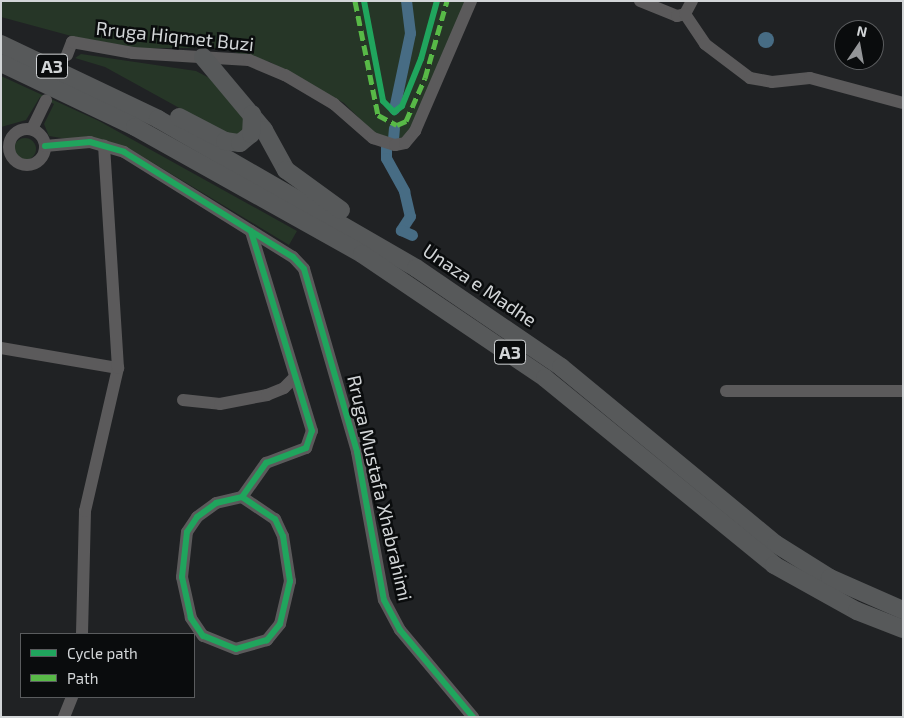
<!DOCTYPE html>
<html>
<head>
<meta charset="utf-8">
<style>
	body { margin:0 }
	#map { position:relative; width:904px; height:718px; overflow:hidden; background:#202224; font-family:"Exo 2",sans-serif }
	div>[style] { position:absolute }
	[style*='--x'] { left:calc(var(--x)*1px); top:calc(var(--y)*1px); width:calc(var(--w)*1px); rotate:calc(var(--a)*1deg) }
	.green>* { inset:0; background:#263627 }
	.round { border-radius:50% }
	.water>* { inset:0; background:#476c84 }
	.canal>* { height:11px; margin:-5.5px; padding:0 5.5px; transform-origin:5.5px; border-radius:5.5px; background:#476c84 }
	.minor>* { height:12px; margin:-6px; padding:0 6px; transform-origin:6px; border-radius:6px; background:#5b5a5b }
	.minor>.ring { margin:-6px; padding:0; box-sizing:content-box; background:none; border:12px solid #5b5a5b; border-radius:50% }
	.highway>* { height:18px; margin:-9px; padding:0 9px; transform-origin:9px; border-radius:9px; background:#57595a }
	.quiet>* { height:5px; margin-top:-2.5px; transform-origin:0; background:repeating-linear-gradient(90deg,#58b947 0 10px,transparent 0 15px) }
	.cycleway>* { height:6px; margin:-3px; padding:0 3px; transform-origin:3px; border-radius:3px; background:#20a55d }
	span { translate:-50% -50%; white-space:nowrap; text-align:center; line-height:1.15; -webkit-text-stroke:5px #0a0c0d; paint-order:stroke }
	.shield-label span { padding:1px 4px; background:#0a0c0d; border:1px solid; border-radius:4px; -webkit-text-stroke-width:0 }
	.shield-label { font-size:18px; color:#d2d5d7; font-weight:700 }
	.street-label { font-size:19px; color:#d2d5d7 }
	.frame { position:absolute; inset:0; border:2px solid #d2d5d7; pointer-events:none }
	.legend { position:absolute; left:20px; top:633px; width:175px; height:65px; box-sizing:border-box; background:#0a0c0d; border:1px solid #5a5c5e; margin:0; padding:6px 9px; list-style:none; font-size:15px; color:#d2d5d7 }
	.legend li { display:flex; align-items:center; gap:10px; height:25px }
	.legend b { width:25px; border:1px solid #5a5c5e }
	.north { position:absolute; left:834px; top:20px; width:50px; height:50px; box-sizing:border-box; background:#0a0c0d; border:1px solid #5a5c5e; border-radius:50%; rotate:12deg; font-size:14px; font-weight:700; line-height:20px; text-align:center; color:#d2d5d7 }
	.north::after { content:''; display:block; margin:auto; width:18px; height:22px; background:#949698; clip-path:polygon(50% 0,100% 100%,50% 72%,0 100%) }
</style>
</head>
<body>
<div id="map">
	<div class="green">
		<div style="clip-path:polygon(1px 1px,465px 1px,428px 94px,406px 136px,395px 140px,376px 135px,344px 103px,270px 62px,220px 48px,138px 48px,75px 37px,1px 17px)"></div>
		<div style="clip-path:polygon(81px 54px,196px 71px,215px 81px,246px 121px,241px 134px,232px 137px,105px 67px,75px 58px)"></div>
		<div style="clip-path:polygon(1px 76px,99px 121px,297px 231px,289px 245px,130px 149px,49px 136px,44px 124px,54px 104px,40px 97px,26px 120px,1px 127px)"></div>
		<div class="round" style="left:14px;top:138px;width:22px;height:22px"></div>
	</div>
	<div class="water">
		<div class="round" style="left:758px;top:32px;width:16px;height:16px"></div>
	</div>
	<div class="canal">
		<div style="--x:394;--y:109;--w:78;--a:-78.1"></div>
		<div style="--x:410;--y:33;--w:32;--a:-97"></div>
		<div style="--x:393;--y:139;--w:11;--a:-85"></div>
		<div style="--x:386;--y:147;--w:11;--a:90"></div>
		<div style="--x:386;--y:158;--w:38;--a:61"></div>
		<div style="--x:404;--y:191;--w:26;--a:77"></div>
		<div style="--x:410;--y:216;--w:17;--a:123"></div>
		<div style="--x:401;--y:230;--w:12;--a:24"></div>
	</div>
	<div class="minor">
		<div style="--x:640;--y:1;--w:40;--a:22"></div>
		<div style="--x:677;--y:16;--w:8;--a:-14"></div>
		<div style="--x:685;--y:14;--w:15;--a:-62"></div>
		<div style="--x:685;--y:14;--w:36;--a:56"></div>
		<div style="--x:705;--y:44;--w:56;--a:37.1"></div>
		<div style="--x:750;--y:78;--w:22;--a:10"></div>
		<div style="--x:772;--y:82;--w:38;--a:-6"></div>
		<div style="--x:810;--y:78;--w:96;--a:15"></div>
		<div style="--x:67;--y:55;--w:14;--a:-69"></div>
		<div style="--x:72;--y:42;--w:62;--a:10.2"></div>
		<div style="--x:133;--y:53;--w:116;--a:3.5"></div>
		<div style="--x:249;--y:60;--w:39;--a:23"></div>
		<div style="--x:285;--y:75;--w:57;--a:30.6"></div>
		<div style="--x:334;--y:104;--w:52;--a:41.1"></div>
		<div style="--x:373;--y:138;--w:23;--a:18"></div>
		<div style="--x:395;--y:145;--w:10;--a:-11"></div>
		<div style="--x:405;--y:143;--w:16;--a:-50"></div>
		<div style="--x:415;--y:131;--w:142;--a:-66.7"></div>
		<div class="ring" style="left:9px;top:129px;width:24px;height:24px"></div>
		<div style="--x:32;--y:129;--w:32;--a:-64"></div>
		<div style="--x:45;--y:146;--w:45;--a:-5.1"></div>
		<div style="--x:90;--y:142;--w:35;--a:16"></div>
		<div style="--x:124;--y:152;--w:199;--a:31.9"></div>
		<div style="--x:293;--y:257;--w:16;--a:47"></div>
		<div style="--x:304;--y:269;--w:191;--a:73.8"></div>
		<div style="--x:357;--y:452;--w:150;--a:79.7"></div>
		<div style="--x:384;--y:600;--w:34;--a:62"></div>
		<div style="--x:400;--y:630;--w:114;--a:50"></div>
		<div style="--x:1;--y:348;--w:119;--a:9.7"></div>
		<div style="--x:726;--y:391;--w:177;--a:0"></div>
		<div style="--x:183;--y:400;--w:37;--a:6"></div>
		<div style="--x:220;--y:404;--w:48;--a:-10.8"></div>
		<div style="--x:267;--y:395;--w:18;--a:-22"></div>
		<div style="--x:284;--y:388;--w:14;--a:-45"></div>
		<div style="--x:242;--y:497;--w:40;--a:34"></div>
		<div style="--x:275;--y:519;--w:19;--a:65"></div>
		<div style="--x:283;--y:536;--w:46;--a:81.2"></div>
		<div style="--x:290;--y:581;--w:44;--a:103.1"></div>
		<div style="--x:280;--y:624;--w:21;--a:129"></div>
		<div style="--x:267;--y:640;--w:32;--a:164"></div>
		<div style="--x:236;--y:649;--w:35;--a:-158"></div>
		<div style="--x:203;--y:636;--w:22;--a:-124"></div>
		<div style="--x:191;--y:618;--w:42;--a:-102.4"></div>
		<div style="--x:182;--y:577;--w:45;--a:-83.7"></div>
		<div style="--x:187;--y:532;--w:18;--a:-56"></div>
		<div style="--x:197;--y:517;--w:24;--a:-36"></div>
		<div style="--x:216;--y:503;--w:27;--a:-13"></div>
		<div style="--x:242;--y:497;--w:42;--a:-54.8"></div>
		<div style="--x:266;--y:463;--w:43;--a:-20.6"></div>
		<div style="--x:306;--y:448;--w:18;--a:-71"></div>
		<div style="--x:312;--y:431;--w:209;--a:-107"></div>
		<div style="--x:82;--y:634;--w:123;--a:-88.6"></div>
		<div style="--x:85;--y:511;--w:147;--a:-77"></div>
		<div style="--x:118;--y:368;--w:223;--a:-93.6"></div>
		<div style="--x:64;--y:717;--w:22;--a:-68"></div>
	</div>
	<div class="highway">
		<div style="--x:1;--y:44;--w:174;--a:25.5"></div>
		<div style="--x:158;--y:119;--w:298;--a:30"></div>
		<div style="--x:416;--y:268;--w:176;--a:34.3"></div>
		<div style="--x:561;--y:367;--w:278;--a:39.5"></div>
		<div style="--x:776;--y:544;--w:64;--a:32.2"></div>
		<div style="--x:830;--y:578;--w:80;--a:23.7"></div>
		<div style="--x:203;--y:57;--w:95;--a:50.1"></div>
		<div style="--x:264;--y:130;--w:46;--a:61.2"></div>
		<div style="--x:286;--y:170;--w:68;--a:36"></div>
		<div style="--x:1;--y:63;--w:148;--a:25.5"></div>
		<div style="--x:135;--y:127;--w:260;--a:29.2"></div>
		<div style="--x:362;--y:254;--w:221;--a:34.1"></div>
		<div style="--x:545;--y:378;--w:296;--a:39.2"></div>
		<div style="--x:774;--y:565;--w:95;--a:29"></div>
		<div style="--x:857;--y:611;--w:49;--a:21.4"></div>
		<div style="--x:179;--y:117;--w:52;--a:27.6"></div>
		<div style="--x:225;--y:141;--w:15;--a:8"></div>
		<div style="--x:240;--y:143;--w:14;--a:-39"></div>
		<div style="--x:251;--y:134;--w:20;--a:-87"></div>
	</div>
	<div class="quiet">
		<div style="--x:355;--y:1;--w:116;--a:78.6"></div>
		<div style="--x:378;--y:115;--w:21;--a:28"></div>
		<div style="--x:397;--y:125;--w:10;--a:-24"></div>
		<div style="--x:406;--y:121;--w:47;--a:-66.2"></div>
		<div style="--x:425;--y:78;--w:80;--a:-74.1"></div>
	</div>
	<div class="cycleway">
		<div style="--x:364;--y:1;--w:102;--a:79.2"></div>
		<div style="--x:383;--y:101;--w:16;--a:45"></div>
		<div style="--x:394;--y:112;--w:10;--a:-37"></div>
		<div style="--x:402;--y:106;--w:51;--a:-68"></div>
		<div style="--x:421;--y:59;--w:60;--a:-74.6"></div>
		<div style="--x:45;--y:146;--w:45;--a:-5.1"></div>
		<div style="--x:90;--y:142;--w:35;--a:16"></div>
		<div style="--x:124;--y:152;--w:199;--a:31.9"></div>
		<div style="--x:293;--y:257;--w:16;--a:47"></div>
		<div style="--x:304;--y:269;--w:191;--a:73.8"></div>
		<div style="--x:357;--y:452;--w:150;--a:79.7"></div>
		<div style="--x:384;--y:600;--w:34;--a:62"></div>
		<div style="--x:400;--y:630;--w:114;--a:50"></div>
		<div style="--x:242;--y:497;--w:40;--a:34"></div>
		<div style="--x:275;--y:519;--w:19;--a:65"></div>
		<div style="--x:283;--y:536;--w:46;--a:81.2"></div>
		<div style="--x:290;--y:581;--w:44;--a:103.1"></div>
		<div style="--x:280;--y:624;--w:21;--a:129"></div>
		<div style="--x:267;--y:640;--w:32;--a:164"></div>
		<div style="--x:236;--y:649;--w:35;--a:-158"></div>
		<div style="--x:203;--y:636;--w:22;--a:-124"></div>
		<div style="--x:191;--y:618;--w:42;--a:-102.4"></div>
		<div style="--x:182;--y:577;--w:45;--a:-83.7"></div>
		<div style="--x:187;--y:532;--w:18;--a:-56"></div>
		<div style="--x:197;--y:517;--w:24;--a:-36"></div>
		<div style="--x:216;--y:503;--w:27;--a:-13"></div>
		<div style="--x:242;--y:497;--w:42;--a:-54.8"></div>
		<div style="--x:266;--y:463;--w:43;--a:-20.6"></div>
		<div style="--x:306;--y:448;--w:18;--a:-71"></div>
		<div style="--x:312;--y:431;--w:209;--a:-107"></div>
	</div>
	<div class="shield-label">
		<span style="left:52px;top:66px">A3</span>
		<span style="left:510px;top:352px">A3</span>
	</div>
	<div class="street-label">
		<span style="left:175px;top:36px;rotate:6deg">Rruga Hiqmet Buzi</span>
		<span style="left:480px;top:285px;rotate:34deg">Unaza e Madhe</span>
		<span style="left:380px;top:488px;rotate:77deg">Rruga Mustafa Xhabrahimi</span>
	</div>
	<div class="frame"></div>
	<ul class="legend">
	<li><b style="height:6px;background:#20a55d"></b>Cycle path</li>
	<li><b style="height:6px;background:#58b947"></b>Path</li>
	</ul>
	<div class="north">N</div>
</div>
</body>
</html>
